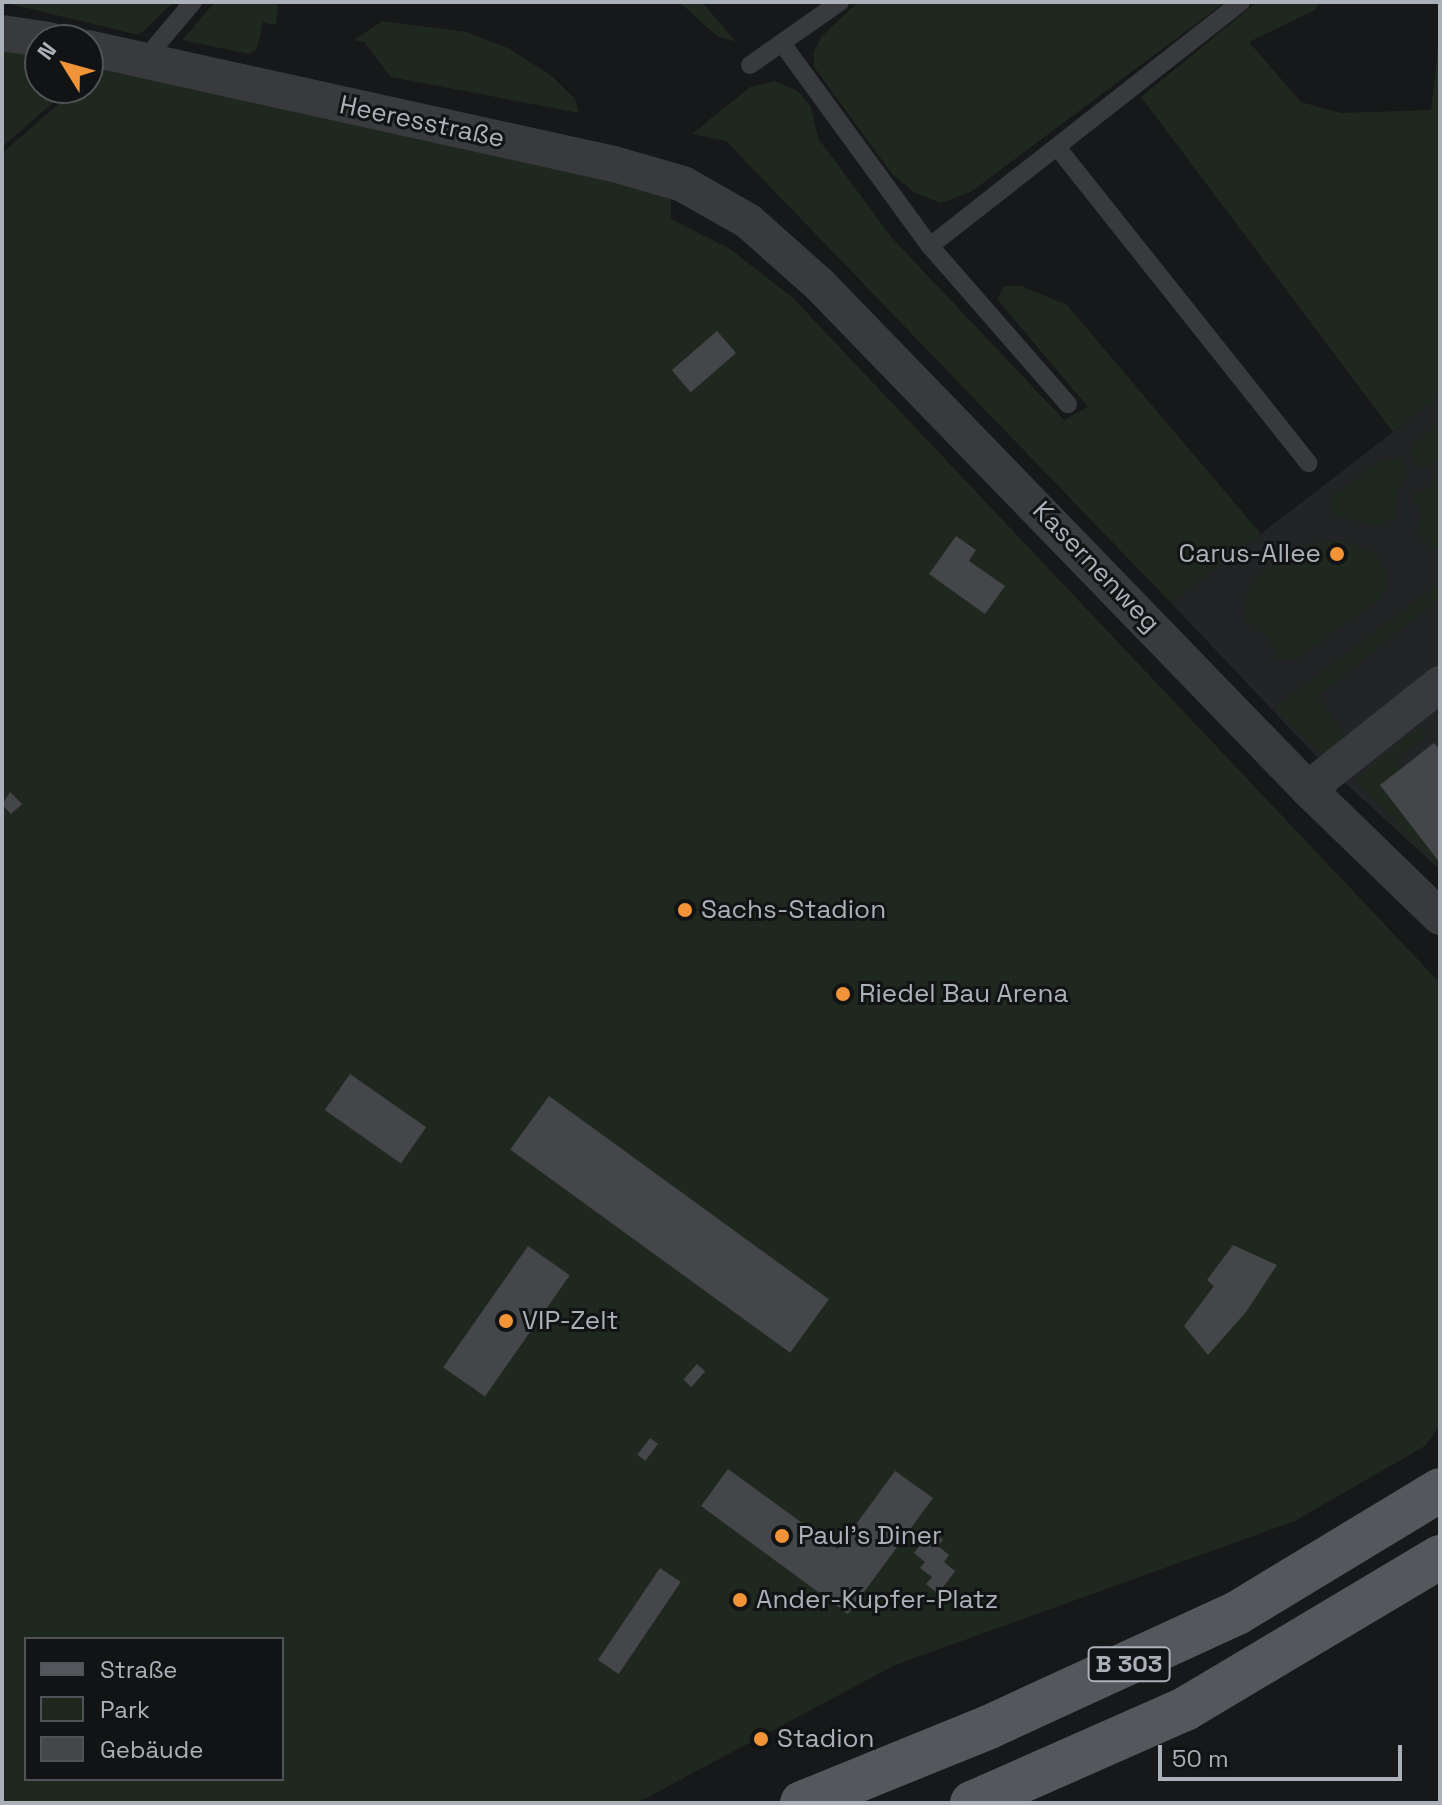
<!DOCTYPE html>
<html>
<head>
<meta charset="utf-8">
<style>
	body { margin:0 }
	#map { position:relative; width:1442px; height:1805px; overflow:hidden; background:#171819; font-family:"Space Grotesk",sans-serif }
	div>[style] { position:absolute }
	[style*='--x'] { left:calc(var(--x)*1px); top:calc(var(--y)*1px); width:calc(var(--w)*1px); rotate:calc(var(--a)*1deg) }
	.built>* { inset:0; background:#232426 }
	.green>* { inset:0; background:#1f281f }
	.building>* { inset:0; background:#444649; transform-origin:0 0 }
	.lane>* { height:18px; margin:-9px; padding:0 9px; transform-origin:9px; border-radius:9px; background:#383a3e }
	.street>* { height:36px; margin:-18px; padding:0 18px; transform-origin:18px; border-radius:18px; background:#383a3e }
	.primary>* { height:44px; margin:-22px; padding:0 22px; transform-origin:22px; border-radius:22px; background:#54585d }
	.dots>* { width:22px; height:22px; translate:-50% -50%; box-sizing:border-box; border:4px solid #121314; border-radius:50% }
	span { translate:-50% -50%; white-space:nowrap; text-align:center; line-height:1.15; -webkit-text-stroke:6px #121314; paint-order:stroke }
	.shield-label span { padding:2px 6px; background:#121314; border:2px solid; border-radius:6px; -webkit-text-stroke-width:0 }
	.shield-label { font-size:24px; color:#aab1b9; font-weight:700 }
	.street-label { font-size:26px; color:#aab1b9 }
	.poi-label { font-size:26px; color:#aab1b9 }
	.right { translate:-100% -50%; text-align:right }
	.left { translate:0 -50%; text-align:left }
	.frame { position:absolute; inset:0; border:4px solid #aab1b9; pointer-events:none }
	.legend { position:absolute; left:24px; top:1637px; width:260px; height:144px; box-sizing:border-box; background:#121314; border:2px solid #4f5256; margin:0; padding:10px 14px; list-style:none; font-size:24px; color:#aab1b9 }
	.legend li { display:flex; align-items:center; gap:16px; height:40px }
	.legend b { width:40px; border:2px solid #4f5256 }
	.north { position:absolute; left:24px; top:24px; width:80px; height:80px; box-sizing:border-box; background:#121314; border:2px solid #4f5256; border-radius:50%; rotate:307deg; font-size:22px; font-weight:700; line-height:32px; text-align:center; color:#aab1b9 }
	.north::after { content:''; display:block; margin:auto; width:28px; height:36px; background:#f19438; clip-path:polygon(50% 0,100% 100%,50% 72%,0 100%) }
	.scale { position:absolute; left:1158px; top:1745px; width:244px; height:36px; box-sizing:border-box; border:4px solid #aab1b9; border-top:0; padding-left:10px; font-size:24px; line-height:28px; white-space:nowrap; color:#aab1b9; -webkit-text-stroke:6px #121314; paint-order:stroke }
</style>
</head>
<body>
<div id="map">
	<div class="built">
		<div style="clip-path:polygon(1440px 396px,1440px 870px,1316px 756px,1171px 603px)"></div>
	</div>
	<div class="green">
		<div style="clip-path:polygon(2px 2px,174px 2px,139px 35px)"></div>
		<div style="clip-path:polygon(215px 2px,271px 2px,278px 6px,276px 25px,263px 22px,257px 49px,249px 54px,182px 40px)"></div>
		<div style="clip-path:polygon(679px 2px,702px 2px,736px 42px,717px 36px)"></div>
		<div style="clip-path:polygon(858px 2px,1225px 2px,971px 192px,941px 203px,915px 193px,892px 174px,814px 67px,814px 51px,822px 36px)"></div>
		<div style="clip-path:polygon(1257px 2px,1319px 2px,1315px 10px,1249px 42px,1301px 102px,1341px 113px,1431px 110px,1440px 33px,1440px 396px,1393px 432px,1141px 97px)"></div>
		<div style="clip-path:polygon(382px 21px,466px 32px,508px 48px,552px 76px,575px 99px,579px 113px,391px 77px,364px 42px,354px 40px)"></div>
		<div style="clip-path:polygon(2px 50px,40px 53px,40px 88px,70px 88px,2px 147px)"></div>
		<div style="clip-path:polygon(evenodd,99px 69px,601px 176px,671px 199px,671px 219px,730px 249px,792px 297px,1440px 983px,1440px 1426px,1425px 1446px,1295px 1521px,895px 1665px,637px 1803px,2px 1803px,2px 153px,77px 88px,88px 88px,88px 78px,99px 69px,26px 1639px,282px 1639px,282px 1779px,26px 1779px,26px 1639px)"></div>
		<div style="clip-path:polygon(775px 81px,798px 91px,811px 107px,818px 138px,892px 238px,1064px 420px,1088px 407px,997px 299px,1004px 286px,1021px 286px,1067px 305px,1261px 534px,1171px 603px,726px 141px,692px 134px,750px 87px)"></div>
		<div style="clip-path:polygon(1440px 420px,1440px 455px,1429px 466px,1418px 466px,1411px 457px,1412px 446px)"></div>
		<div style="clip-path:polygon(1401px 458px,1409px 473px,1397px 492px,1394px 519px,1377px 526px,1335px 516px,1329px 507px,1332px 497px,1380px 461px)"></div>
		<div style="clip-path:polygon(1440px 473px,1440px 546px,1433px 548px,1416px 533px,1421px 514px,1411px 496px,1430px 487px)"></div>
		<div style="clip-path:polygon(1341px 540px,1374px 552px,1387px 572px,1387px 588px,1378px 600px,1295px 660px,1276px 659px,1268px 636px,1244px 620px,1249px 587px,1287px 547px)"></div>
		<div style="clip-path:polygon(1440px 583px,1440px 598px,1317px 697px,1347px 736px,1325px 753px,1319px 751px,1274px 708px)"></div>
		<div style="clip-path:polygon(1419px 726px,1427px 735px,1397px 759px,1440px 868px,1355px 780px)"></div>
	</div>
	<div class="building">
		<div style="left:717px;top:331px;width:29px;height:60px;rotate:49deg"></div>
		<div style="clip-path:polygon(956px 536px,976px 550px,969px 561px,1005px 586px,985px 614px,929px 574px)"></div>
		<div style="clip-path:polygon(1434px 743px,1440px 750px,1440px 863px,1380px 785px)"></div>
		<div style="clip-path:polygon(10px 792px,22px 804px,11px 814px,2px 805px)"></div>
		<div style="left:350px;top:1074px;width:93px;height:44px;rotate:35deg"></div>
		<div style="left:549px;top:1096px;width:346px;height:66px;rotate:36deg"></div>
		<div style="clip-path:polygon(1233px 1245px,1277px 1265px,1246px 1312px,1208px 1355px,1184px 1326px,1214px 1286px,1207px 1280px)"></div>
		<div style="left:528px;top:1246px;width:51px;height:148px;rotate:35deg"></div>
		<div style="left:697px;top:1364px;width:11px;height:21px;rotate:41deg"></div>
		<div style="left:650px;top:1438px;width:10px;height:21px;rotate:37deg"></div>
		<div style="clip-path:polygon(728px 1469px,838px 1549px,895px 1471px,933px 1498px,848px 1614px,701px 1506px)"></div>
		<div style="clip-path:polygon(931px 1531px,943px 1540px,938px 1546px,949px 1555px,944px 1562px,955px 1571px,938px 1594px,926px 1584px,932px 1577px,920px 1568px,925px 1562px,914px 1553px)"></div>
		<div style="left:660px;top:1568px;width:25px;height:111px;rotate:34deg"></div>
	</div>
	<div class="lane">
		<div style="--x:784;--y:46;--w:248;--a:53.9"></div>
		<div style="--x:930;--y:246;--w:210;--a:48.9"></div>
		<div style="--x:144;--y:60;--w:76;--a:-49.8"></div>
		<div style="--x:750;--y:65;--w:110;--a:-35"></div>
		<div style="--x:1057;--y:147;--w:404;--a:51.5"></div>
		<div style="--x:930;--y:246;--w:395;--a:-38.1"></div>
	</div>
	<div class="street">
		<div style="--x:2;--y:33;--w:48;--a:8.5"></div>
		<div style="--x:88;--y:48;--w:539;--a:12.44"></div>
		<div style="--x:614;--y:164;--w:72;--a:16.2"></div>
		<div style="--x:683;--y:184;--w:75;--a:29.6"></div>
		<div style="--x:748;--y:221;--w:96;--a:41.6"></div>
		<div style="--x:820;--y:285;--w:702;--a:45.92"></div>
		<div style="--x:1308;--y:789;--w:184;--a:44.1"></div>
		<div style="--x:1308;--y:789;--w:169;--a:-38.5"></div>
	</div>
	<div class="primary">
		<div style="--x:802;--y:1803;--w:202;--a:-22.1"></div>
		<div style="--x:989;--y:1727;--w:273;--a:-24.7"></div>
		<div style="--x:1237;--y:1613;--w:237;--a:-31.2"></div>
		<div style="--x:972;--y:1803;--w:233;--a:-23.8"></div>
		<div style="--x:1185;--y:1709;--w:297;--a:-30.8"></div>
	</div>
	<div class="dots">
		<div style="left:1337px;top:554px;background:#f19438"></div>
		<div style="left:685px;top:910px;background:#f19438"></div>
		<div style="left:843px;top:994px;background:#f19438"></div>
		<div style="left:506px;top:1321px;background:#f19438"></div>
		<div style="left:782px;top:1536px;background:#f19438"></div>
		<div style="left:740px;top:1600px;background:#f19438"></div>
		<div style="left:761px;top:1739px;background:#f19438"></div>
	</div>
	<div class="shield-label">
		<span style="left:1129px;top:1664px">B 303</span>
	</div>
	<div class="street-label">
		<span style="left:422px;top:122px;rotate:12deg">Heeresstraße</span>
		<span style="left:1096px;top:567px;rotate:46deg">Kasernenweg</span>
	</div>
	<div class="poi-label">
		<span class="right" style="left:1321px;top:554px">Carus-Allee</span>
		<span class="left" style="left:701px;top:910px">Sachs-Stadion</span>
		<span class="left" style="left:859px;top:994px">Riedel Bau Arena</span>
		<span class="left" style="left:522px;top:1321px">VIP-Zelt</span>
		<span class="left" style="left:798px;top:1536px">Paul's Diner</span>
		<span class="left" style="left:756px;top:1600px">Ander-Kupfer-Platz</span>
		<span class="left" style="left:777px;top:1739px">Stadion</span>
	</div>
	<div class="frame"></div>
	<ul class="legend">
	<li><b style="height:10px;background:#54585d"></b>Straße</li>
	<li><b style="height:22px;background:#1f281f"></b>Park</li>
	<li><b style="height:22px;background:#444649"></b>Gebäude</li>
	</ul>
	<div class="north">N</div>
	<div class="scale">50 m</div>
</div>
</body>
</html>
